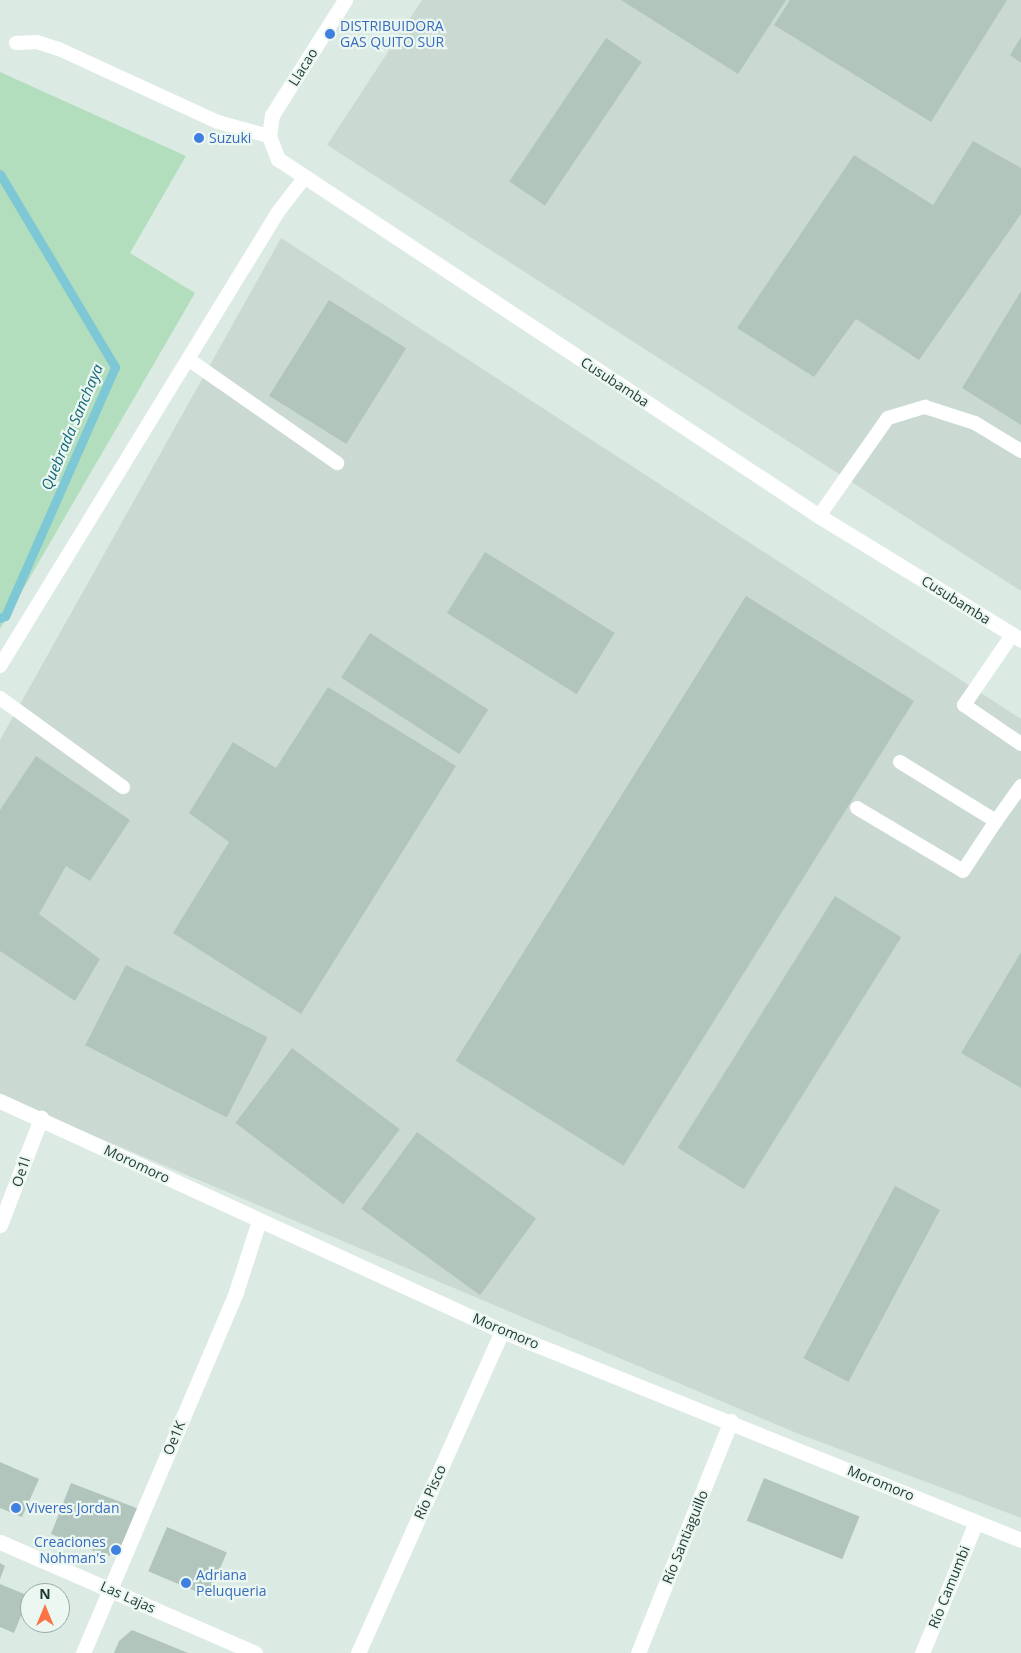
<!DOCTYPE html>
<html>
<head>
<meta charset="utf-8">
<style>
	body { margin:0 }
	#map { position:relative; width:1021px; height:1653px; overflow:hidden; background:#dceae4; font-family:"Open Sans",sans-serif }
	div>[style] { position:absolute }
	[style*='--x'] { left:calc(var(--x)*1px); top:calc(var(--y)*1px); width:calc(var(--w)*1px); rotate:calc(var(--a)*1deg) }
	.built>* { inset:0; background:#cadad3 }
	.green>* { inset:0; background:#b2debe }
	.stream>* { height:9px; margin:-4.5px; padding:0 4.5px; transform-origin:4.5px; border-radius:4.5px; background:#7ec7d5 }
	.building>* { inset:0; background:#b1c5bd; transform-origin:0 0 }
	.lane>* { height:14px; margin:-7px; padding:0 7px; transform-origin:7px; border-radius:7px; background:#fff }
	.street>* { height:15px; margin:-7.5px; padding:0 7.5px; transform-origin:7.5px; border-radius:7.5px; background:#fff }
	.dots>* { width:14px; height:14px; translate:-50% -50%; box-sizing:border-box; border:2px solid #ecf7f1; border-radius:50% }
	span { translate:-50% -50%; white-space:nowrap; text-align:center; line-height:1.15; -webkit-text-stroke:4.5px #ecf7f1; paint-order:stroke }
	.shop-label { font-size:14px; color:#366cbe }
	.left { translate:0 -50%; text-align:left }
	.right { translate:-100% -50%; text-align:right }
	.street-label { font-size:14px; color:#1d3a32 }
	.water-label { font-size:15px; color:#13687a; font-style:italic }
	.north { position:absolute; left:20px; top:1583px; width:50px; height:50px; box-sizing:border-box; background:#ecf7f1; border:1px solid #99aba5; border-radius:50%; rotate:0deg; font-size:14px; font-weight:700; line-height:20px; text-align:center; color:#1d3a32 }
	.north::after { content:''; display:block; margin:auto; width:18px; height:22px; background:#fe7345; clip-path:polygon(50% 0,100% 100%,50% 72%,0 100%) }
</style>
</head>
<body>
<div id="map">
	<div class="built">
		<div style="clip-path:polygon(422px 0,1021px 0,1021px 591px,327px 145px)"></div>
		<div style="clip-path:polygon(281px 238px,1021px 719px,1021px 1518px,794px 1432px,0 1096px,0 740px)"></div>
	</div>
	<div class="green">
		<div style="clip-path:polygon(0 72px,186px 156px,130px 253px,195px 293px,0 629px)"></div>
	</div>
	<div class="stream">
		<div style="--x:0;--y:174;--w:225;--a:59.2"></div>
		<div style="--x:115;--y:367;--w:272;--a:113.8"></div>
		<div style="--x:5;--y:616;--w:5;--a:158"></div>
	</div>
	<div class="building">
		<div style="clip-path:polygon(621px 0,786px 0,738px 74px)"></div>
		<div style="clip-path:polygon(790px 0,1007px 0,931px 122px,774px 25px)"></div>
		<div style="clip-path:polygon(1021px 37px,1021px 63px,1010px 55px)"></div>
		<div style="left:606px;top:38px;width:43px;height:173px;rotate:34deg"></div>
		<div style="clip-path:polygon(973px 141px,1021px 168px,1021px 214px,919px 360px,856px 319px,814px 377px,737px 328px,854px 155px,933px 205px)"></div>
		<div style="clip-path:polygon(1021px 291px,1021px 425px,962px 388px)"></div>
		<div style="left:329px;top:300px;width:91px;height:113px;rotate:32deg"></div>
		<div style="left:485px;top:552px;width:153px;height:72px;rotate:32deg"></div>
		<div style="left:746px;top:596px;width:198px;height:548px;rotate:32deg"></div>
		<div style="left:370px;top:633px;width:141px;height:53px;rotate:33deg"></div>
		<div style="clip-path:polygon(328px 687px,456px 766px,301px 1014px,173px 933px,229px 842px,189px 813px,233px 742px,276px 768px)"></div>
		<div style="clip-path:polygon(36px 756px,130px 820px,90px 881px,66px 866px,39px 914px,100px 959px,75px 1001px,0 951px,0 810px)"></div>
		<div style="left:835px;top:896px;width:78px;height:297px;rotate:32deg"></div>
		<div style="clip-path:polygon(1021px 952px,1021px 1088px,961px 1053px)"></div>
		<div style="left:126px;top:965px;width:159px;height:90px;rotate:27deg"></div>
		<div style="left:292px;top:1048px;width:135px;height:94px;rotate:37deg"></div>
		<div style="left:417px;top:1132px;width:147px;height:95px;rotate:36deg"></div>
		<div style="left:895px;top:1186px;width:51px;height:195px;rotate:28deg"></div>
		<div style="clip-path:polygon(0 1462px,39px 1479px,22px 1517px,0 1508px)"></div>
		<div style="left:764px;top:1478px;width:103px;height:46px;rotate:22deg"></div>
		<div style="clip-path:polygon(71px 1483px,139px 1509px,122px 1552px,107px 1556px,51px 1534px)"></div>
		<div style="left:167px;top:1527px;width:65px;height:48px;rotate:23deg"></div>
		<div style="clip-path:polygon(0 1563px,5px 1566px,0 1579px)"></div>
		<div style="clip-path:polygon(0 1584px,29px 1596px,14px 1633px,0 1627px)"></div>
		<div style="clip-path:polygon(132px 1630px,188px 1653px,114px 1653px,119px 1641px)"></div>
	</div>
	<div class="lane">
		<div style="--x:16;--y:43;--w:21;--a:-3"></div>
		<div style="--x:37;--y:42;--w:23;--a:18"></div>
		<div style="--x:59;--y:49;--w:175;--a:24.7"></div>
		<div style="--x:218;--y:122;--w:53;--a:15.4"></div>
		<div style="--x:188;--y:359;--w:182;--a:34.9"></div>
		<div style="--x:819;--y:516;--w:120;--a:-54.9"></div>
		<div style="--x:888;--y:418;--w:39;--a:-17"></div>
		<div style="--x:925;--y:407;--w:52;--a:17.7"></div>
		<div style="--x:975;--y:423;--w:54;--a:31.3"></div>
		<div style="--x:1012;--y:635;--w:85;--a:124.4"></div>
		<div style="--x:964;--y:705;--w:69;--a:34.4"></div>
		<div style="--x:0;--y:666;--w:532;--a:-58.52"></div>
		<div style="--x:278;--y:212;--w:44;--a:-52.4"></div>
		<div style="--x:0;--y:698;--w:152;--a:35.9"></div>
		<div style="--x:900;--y:762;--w:113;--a:31.6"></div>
		<div style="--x:996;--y:821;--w:43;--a:-54.5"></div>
		<div style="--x:857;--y:808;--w:123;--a:30.7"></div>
		<div style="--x:963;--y:871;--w:60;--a:-56.6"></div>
	</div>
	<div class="street">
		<div style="--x:345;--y:0;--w:136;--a:122.4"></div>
		<div style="--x:272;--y:115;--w:21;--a:98"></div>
		<div style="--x:269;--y:136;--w:25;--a:69"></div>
		<div style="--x:278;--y:159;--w:648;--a:33.42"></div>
		<div style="--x:819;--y:516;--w:237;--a:31.5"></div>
		<div style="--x:0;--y:1101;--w:552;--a:24.62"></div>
		<div style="--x:502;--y:1331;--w:560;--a:21.93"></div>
		<div style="--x:0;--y:1225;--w:115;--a:-69"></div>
		<div style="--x:0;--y:1542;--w:278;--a:23.5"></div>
		<div style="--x:83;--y:1653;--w:392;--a:-67"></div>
		<div style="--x:236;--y:1292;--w:75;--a:-72.1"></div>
		<div style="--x:358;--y:1653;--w:353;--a:-65.9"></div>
		<div style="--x:638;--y:1653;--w:250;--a:-68.2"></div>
		<div style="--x:922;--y:1653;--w:142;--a:-67.6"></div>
	</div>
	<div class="dots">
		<div style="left:330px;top:34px;background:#3f7fe0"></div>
		<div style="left:199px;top:138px;background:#3f7fe0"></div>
		<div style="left:16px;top:1508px;background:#3f7fe0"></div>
		<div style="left:116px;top:1550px;background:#3f7fe0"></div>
		<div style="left:186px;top:1583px;background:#3f7fe0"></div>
	</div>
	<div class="shop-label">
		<span class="left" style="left:340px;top:34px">DISTRIBUIDORA<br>GAS QUITO SUR</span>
		<span class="left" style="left:209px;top:138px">Suzuki</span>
		<span class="left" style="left:26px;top:1508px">Viveres Jordan</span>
		<span class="right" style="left:106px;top:1550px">Creaciones<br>Nohman's</span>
		<span class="left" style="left:196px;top:1583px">Adriana<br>Peluqueria</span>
	</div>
	<div class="street-label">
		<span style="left:303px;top:67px;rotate:-58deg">Llacao</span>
		<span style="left:615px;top:382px;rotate:33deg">Cusubamba</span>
		<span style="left:956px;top:600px;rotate:32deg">Cusubamba</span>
		<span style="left:137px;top:1164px;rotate:25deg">Moromoro</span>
		<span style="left:21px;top:1172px;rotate:-72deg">Oe1l</span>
		<span style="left:506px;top:1331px;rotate:23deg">Moromoro</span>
		<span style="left:174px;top:1438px;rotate:-67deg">Oe1K</span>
		<span style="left:881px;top:1483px;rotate:22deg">Moromoro</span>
		<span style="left:430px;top:1492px;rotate:-66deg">Río Pisco</span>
		<span style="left:685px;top:1537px;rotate:-68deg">Río Santiaguillo</span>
		<span style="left:949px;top:1587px;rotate:-68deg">Río Camumbi</span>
		<span style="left:128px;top:1597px;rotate:24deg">Las Lajas</span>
	</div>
	<div class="water-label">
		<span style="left:72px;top:427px;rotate:-67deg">Quebrada Sanchaya</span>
	</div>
	<div class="north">N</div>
</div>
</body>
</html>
